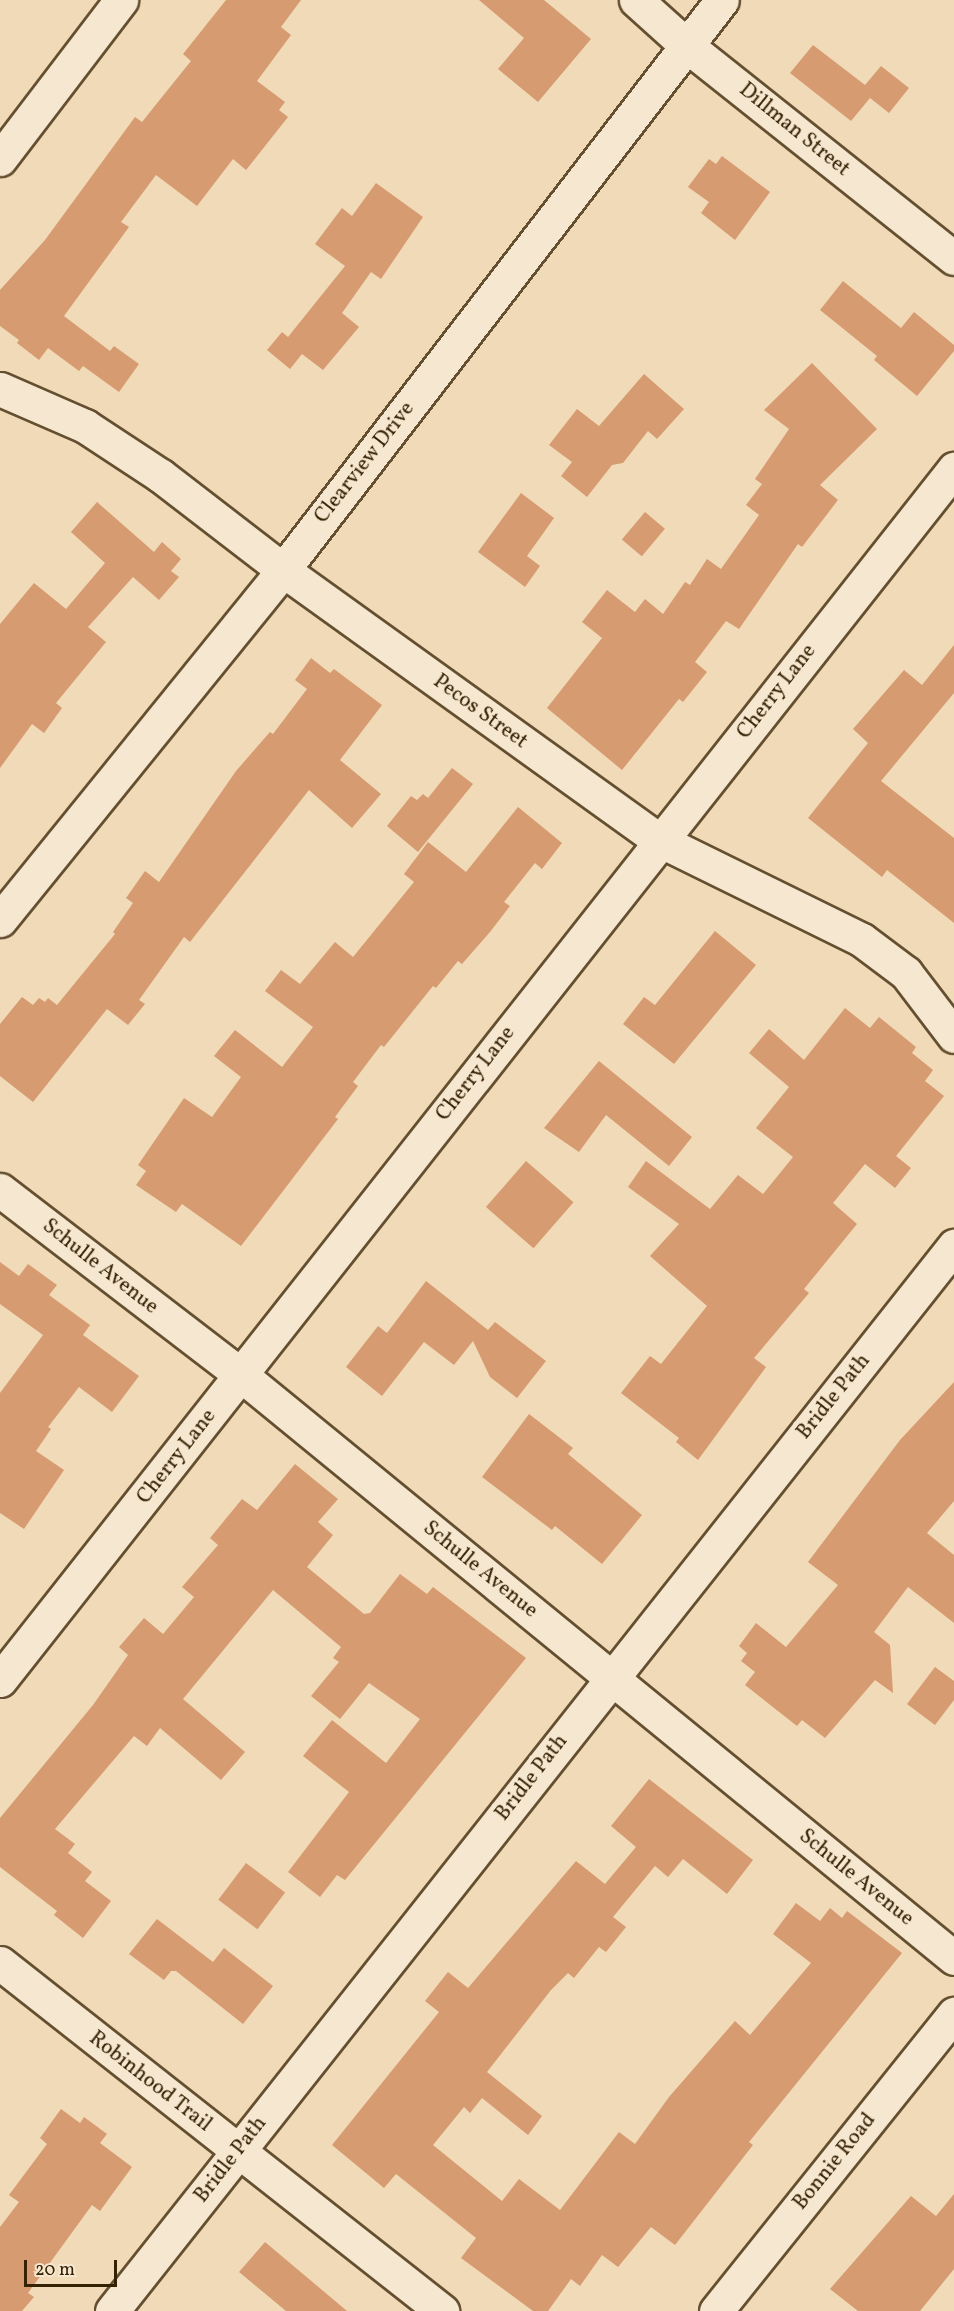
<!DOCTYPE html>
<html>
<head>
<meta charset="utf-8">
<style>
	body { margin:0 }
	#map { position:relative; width:954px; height:2311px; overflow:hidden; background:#f1dab7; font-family:Vollkorn,serif }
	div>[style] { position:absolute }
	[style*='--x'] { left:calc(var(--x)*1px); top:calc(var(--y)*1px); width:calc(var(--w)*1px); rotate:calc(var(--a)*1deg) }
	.building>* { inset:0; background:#d69b71; transform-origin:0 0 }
	.roads { filter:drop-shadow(2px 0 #644f30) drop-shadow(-2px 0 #644f30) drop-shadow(0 2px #644f30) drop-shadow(0 -2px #644f30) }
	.street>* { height:33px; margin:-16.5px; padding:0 16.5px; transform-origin:16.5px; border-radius:16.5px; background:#f6e7d0 }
	.secondary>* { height:33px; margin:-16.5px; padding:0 16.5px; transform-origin:16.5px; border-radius:16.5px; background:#f6e7d0 }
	span { translate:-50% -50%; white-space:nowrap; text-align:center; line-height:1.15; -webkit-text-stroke:6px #f6e7d0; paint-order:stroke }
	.street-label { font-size:21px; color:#352103 }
	.scale { position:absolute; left:24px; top:2260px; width:93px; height:27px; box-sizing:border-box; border:3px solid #352103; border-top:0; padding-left:8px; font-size:18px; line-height:21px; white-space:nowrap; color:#352103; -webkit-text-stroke:4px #f6e7d0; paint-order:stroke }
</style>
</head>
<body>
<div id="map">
	<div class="building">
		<div style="clip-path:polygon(226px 0,301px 0,281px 27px,291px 35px,257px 81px,285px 102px,279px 110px,288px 117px,246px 170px,233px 159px,197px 206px,156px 175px,121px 222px,129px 227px,64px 316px,110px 351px,114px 346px,139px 364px,119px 392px,83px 366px,79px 371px,48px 348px,39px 360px,17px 343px,19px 340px,0 326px,0 290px,45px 240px,135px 117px,142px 122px,158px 102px,191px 61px,183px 54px)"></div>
		<div style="clip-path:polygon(479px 0,544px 0,591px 39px,538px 102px,498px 69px,524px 38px)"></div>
		<div style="clip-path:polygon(813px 45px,865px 85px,881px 66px,909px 88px,889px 113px,870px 98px,851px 121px,790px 73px)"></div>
		<div style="clip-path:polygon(722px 156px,770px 192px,735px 240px,701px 213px,709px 202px,688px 187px,709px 159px,716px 164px)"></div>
		<div style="clip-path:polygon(376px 183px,423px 217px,381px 279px,371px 272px,342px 313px,359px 327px,323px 370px,302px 354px,290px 369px,267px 350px,282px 332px,288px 337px,345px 266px,315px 244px,342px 208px,352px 216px)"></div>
		<div style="clip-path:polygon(843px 281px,901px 328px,914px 312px,954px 345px,954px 351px,917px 396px,874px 360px,877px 356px,820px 310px)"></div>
		<div style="clip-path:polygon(812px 363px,877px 429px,820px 485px,838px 500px,802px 547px,798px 544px,739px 629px,726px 621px,695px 662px,707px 672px,683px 702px,679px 699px,622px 770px,547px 708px,602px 638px,582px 622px,607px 590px,635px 612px,645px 599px,663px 614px,685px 582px,690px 585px,707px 559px,721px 569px,759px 515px,746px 505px,762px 484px,755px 479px,789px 429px,764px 410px)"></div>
		<div style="clip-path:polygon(644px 374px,684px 409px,657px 439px,648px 431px,623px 463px,612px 465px,587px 497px,561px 476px,572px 462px,549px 445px,577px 409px,599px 426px)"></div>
		<div style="clip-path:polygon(521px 493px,554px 518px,527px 556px,540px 566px,525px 587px,478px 552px)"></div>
		<div style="clip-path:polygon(97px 502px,154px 552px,162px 542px,181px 559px,171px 571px,179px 577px,159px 600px,133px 577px,88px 627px,106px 642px,56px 703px,62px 708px,44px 733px,32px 724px,0 768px,0 624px,34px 583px,66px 609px,105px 563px,71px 532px)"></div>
		<div style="left:645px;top:512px;width:26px;height:36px;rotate:40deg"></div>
		<div style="clip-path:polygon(954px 645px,954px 693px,881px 781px,954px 838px,954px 923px,887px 870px,882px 877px,808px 818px,868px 743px,853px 729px,904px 670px,922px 685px)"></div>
		<div style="clip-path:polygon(311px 658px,330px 673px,334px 669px,382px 705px,340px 760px,381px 794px,352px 828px,309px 790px,190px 942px,184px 937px,139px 1000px,145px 1004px,128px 1025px,107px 1009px,33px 1102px,0 1076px,0 1024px,22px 997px,33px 1005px,39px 998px,45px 1002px,48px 998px,57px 1005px,115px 934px,113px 932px,133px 903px,126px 898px,145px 871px,159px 882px,236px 771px,270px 732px,273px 734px,307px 689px,295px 680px)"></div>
		<div style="clip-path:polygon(452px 768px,473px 784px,418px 852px,387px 826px,411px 796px,417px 800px,423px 794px,428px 798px)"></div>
		<div style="clip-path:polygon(518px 807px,562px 843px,542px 869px,535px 863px,504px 902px,510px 906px,490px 932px,462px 964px,458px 961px,436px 988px,433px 986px,384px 1047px,381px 1045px,353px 1082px,358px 1086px,335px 1117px,338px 1119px,241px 1246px,182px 1204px,176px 1212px,136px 1185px,146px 1171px,138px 1165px,184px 1098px,212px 1117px,241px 1077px,214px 1056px,235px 1030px,282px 1067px,313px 1027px,265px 991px,281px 970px,300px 984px,335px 942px,353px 957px,414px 882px,404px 874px,428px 842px,466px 872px)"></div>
		<div style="clip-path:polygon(715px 931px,756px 965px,674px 1064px,623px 1024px,644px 997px,655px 1005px)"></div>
		<div style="clip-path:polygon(845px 1008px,870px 1028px,879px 1017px,916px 1047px,912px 1053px,933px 1070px,925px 1081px,944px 1096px,896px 1156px,911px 1168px,895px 1188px,865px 1164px,833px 1203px,857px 1224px,804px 1289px,809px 1293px,754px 1358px,766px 1367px,698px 1460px,676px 1442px,679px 1438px,621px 1393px,650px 1356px,661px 1364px,707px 1306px,650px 1256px,679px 1224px,628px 1187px,646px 1161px,710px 1209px,738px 1175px,763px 1194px,793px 1157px,756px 1128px,789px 1087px,749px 1053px,769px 1029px,804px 1060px)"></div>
		<div style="clip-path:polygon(599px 1061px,692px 1137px,669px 1166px,606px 1115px,579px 1152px,544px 1128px)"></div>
		<div style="left:526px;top:1161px;width:63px;height:61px;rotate:41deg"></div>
		<div style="clip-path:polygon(0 1262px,19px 1276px,28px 1264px,57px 1285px,49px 1295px,90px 1325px,83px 1335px,139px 1376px,112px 1412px,79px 1387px,48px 1427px,51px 1429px,36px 1451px,64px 1470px,24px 1529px,0 1513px,0 1393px,43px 1335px,0 1304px)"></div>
		<div style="clip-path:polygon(426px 1281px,488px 1330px,495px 1322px,546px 1361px,517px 1398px,490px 1377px,473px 1341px,454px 1365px,424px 1342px,382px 1396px,346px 1367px,378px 1326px,387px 1333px)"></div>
		<div style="clip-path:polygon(954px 1382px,954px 1501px,927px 1533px,954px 1555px,954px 1623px,908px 1587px,874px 1632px,890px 1645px,893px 1693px,875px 1680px,825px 1738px,802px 1720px,797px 1726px,745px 1685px,755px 1672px,741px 1661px,747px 1653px,739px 1646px,756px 1623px,786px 1647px,838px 1585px,808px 1562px,900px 1440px)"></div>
		<div style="clip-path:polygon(529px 1414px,573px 1448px,568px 1454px,642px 1515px,602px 1564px,555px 1526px,552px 1530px,482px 1477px)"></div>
		<div style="clip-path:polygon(295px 1464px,338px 1499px,318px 1522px,333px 1535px,307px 1567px,364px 1614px,370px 1613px,400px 1574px,427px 1594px,433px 1587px,526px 1658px,345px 1880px,337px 1875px,320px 1897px,288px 1872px,349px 1792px,303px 1756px,332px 1720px,386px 1763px,420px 1719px,369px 1683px,340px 1719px,311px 1696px,339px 1662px,333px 1658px,341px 1647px,273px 1590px,183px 1699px,245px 1752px,221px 1780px,160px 1728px,147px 1746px,134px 1736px,55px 1829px,75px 1844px,68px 1853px,92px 1872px,85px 1881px,111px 1901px,83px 1938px,54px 1915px,57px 1911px,0 1867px,0 1818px,93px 1705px,128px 1655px,119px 1647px,144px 1618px,163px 1634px,194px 1597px,182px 1587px,218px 1545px,210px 1538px,242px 1499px,257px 1510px)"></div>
		<div style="clip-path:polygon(935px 1667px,954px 1681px,954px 1700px,935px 1725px,907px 1704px)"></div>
		<div style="clip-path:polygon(649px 1779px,753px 1860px,727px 1894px,683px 1859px,668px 1877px,655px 1866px,613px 1917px,626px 1927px,606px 1952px,599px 1947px,574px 1978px,568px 1973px,551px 1990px,487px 2072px,542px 2116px,528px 2135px,482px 2098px,470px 2113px,464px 2107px,433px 2145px,502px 2201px,519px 2179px,560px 2210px,619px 2132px,635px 2144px,669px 2097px,735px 2021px,750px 2035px,811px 1963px,773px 1934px,796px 1903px,820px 1921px,830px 1908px,842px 1918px,847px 1911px,902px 1953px,749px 2142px,753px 2145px,675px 2245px,651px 2227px,618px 2267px,602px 2255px,580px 2286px,571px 2279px,548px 2311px,533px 2311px,461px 2258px,476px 2238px,396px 2174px,384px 2188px,332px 2145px,439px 2012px,425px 2001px,448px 1972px,468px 1988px,576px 1861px,605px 1884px,636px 1847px,611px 1826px)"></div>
		<div style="left:246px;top:1863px;width:49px;height:46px;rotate:37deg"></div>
		<div style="clip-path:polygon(157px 1919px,213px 1962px,224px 1948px,273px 1986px,243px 2024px,176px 1971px,171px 1971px,164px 1980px,129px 1954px)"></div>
		<div style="clip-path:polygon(61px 2109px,80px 2123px,84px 2117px,107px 2134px,100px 2143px,132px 2167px,100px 2211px,92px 2205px,28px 2293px,34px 2297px,22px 2311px,0 2311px,0 2227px,19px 2202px,9px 2195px,47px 2144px,40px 2138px)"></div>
		<div style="clip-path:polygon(954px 2194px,954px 2269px,920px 2311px,858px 2311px,830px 2289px,911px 2196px,936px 2216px)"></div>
		<div style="clip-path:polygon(265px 2242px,284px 2258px,347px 2311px,286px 2311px,239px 2272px)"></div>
	</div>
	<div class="roads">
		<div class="street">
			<div style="--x:636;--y:0;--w:67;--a:42"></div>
			<div style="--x:686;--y:45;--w:342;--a:38.5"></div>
			<div style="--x:0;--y:159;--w:200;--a:-52.7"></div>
			<div style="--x:0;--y:920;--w:450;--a:-51"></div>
			<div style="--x:283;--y:570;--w:719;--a:-52.4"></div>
			<div style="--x:0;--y:1190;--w:304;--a:37.5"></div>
			<div style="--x:241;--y:1375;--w:921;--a:39.27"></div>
			<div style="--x:0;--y:1680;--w:1542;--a:-51.77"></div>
			<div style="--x:0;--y:1963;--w:563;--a:38.21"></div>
			<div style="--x:112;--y:2311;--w:1358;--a:-51.67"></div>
			<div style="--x:716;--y:2311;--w:381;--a:-51.3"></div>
		</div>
		<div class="secondary">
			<div style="--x:0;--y:389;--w:93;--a:23.5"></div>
			<div style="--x:85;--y:426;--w:91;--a:33.3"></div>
			<div style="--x:161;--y:476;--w:154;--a:37.6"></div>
			<div style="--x:283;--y:570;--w:463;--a:35.7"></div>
			<div style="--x:659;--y:840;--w:226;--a:26.2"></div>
			<div style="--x:862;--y:940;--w:55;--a:36.9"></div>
			<div style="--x:906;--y:973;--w:79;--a:52.7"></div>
		</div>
	</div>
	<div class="street-label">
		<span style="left:794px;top:130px;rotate:39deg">Dillman Street</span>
		<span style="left:365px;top:463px;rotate:-52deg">Clearview Drive</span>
		<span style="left:777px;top:692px;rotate:-52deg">Cherry Lane</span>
		<span style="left:480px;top:712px;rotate:36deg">Pecos Street</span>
		<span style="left:476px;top:1074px;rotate:-52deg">Cherry Lane</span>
		<span style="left:100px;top:1267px;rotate:38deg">Schulle Avenue</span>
		<span style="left:834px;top:1397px;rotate:-51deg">Bridle Path</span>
		<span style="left:177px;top:1457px;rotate:-52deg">Cherry Lane</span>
		<span style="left:480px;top:1570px;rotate:39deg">Schulle Avenue</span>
		<span style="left:532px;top:1778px;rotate:-52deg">Bridle Path</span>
		<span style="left:856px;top:1878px;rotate:39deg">Schulle Avenue</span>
		<span style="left:150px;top:2082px;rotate:38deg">Robinhood Trail</span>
		<span style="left:231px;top:2160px;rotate:-52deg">Bridle Path</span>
		<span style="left:835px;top:2162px;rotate:-51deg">Bonnie Road</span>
	</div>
	<div class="scale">20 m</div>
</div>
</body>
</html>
